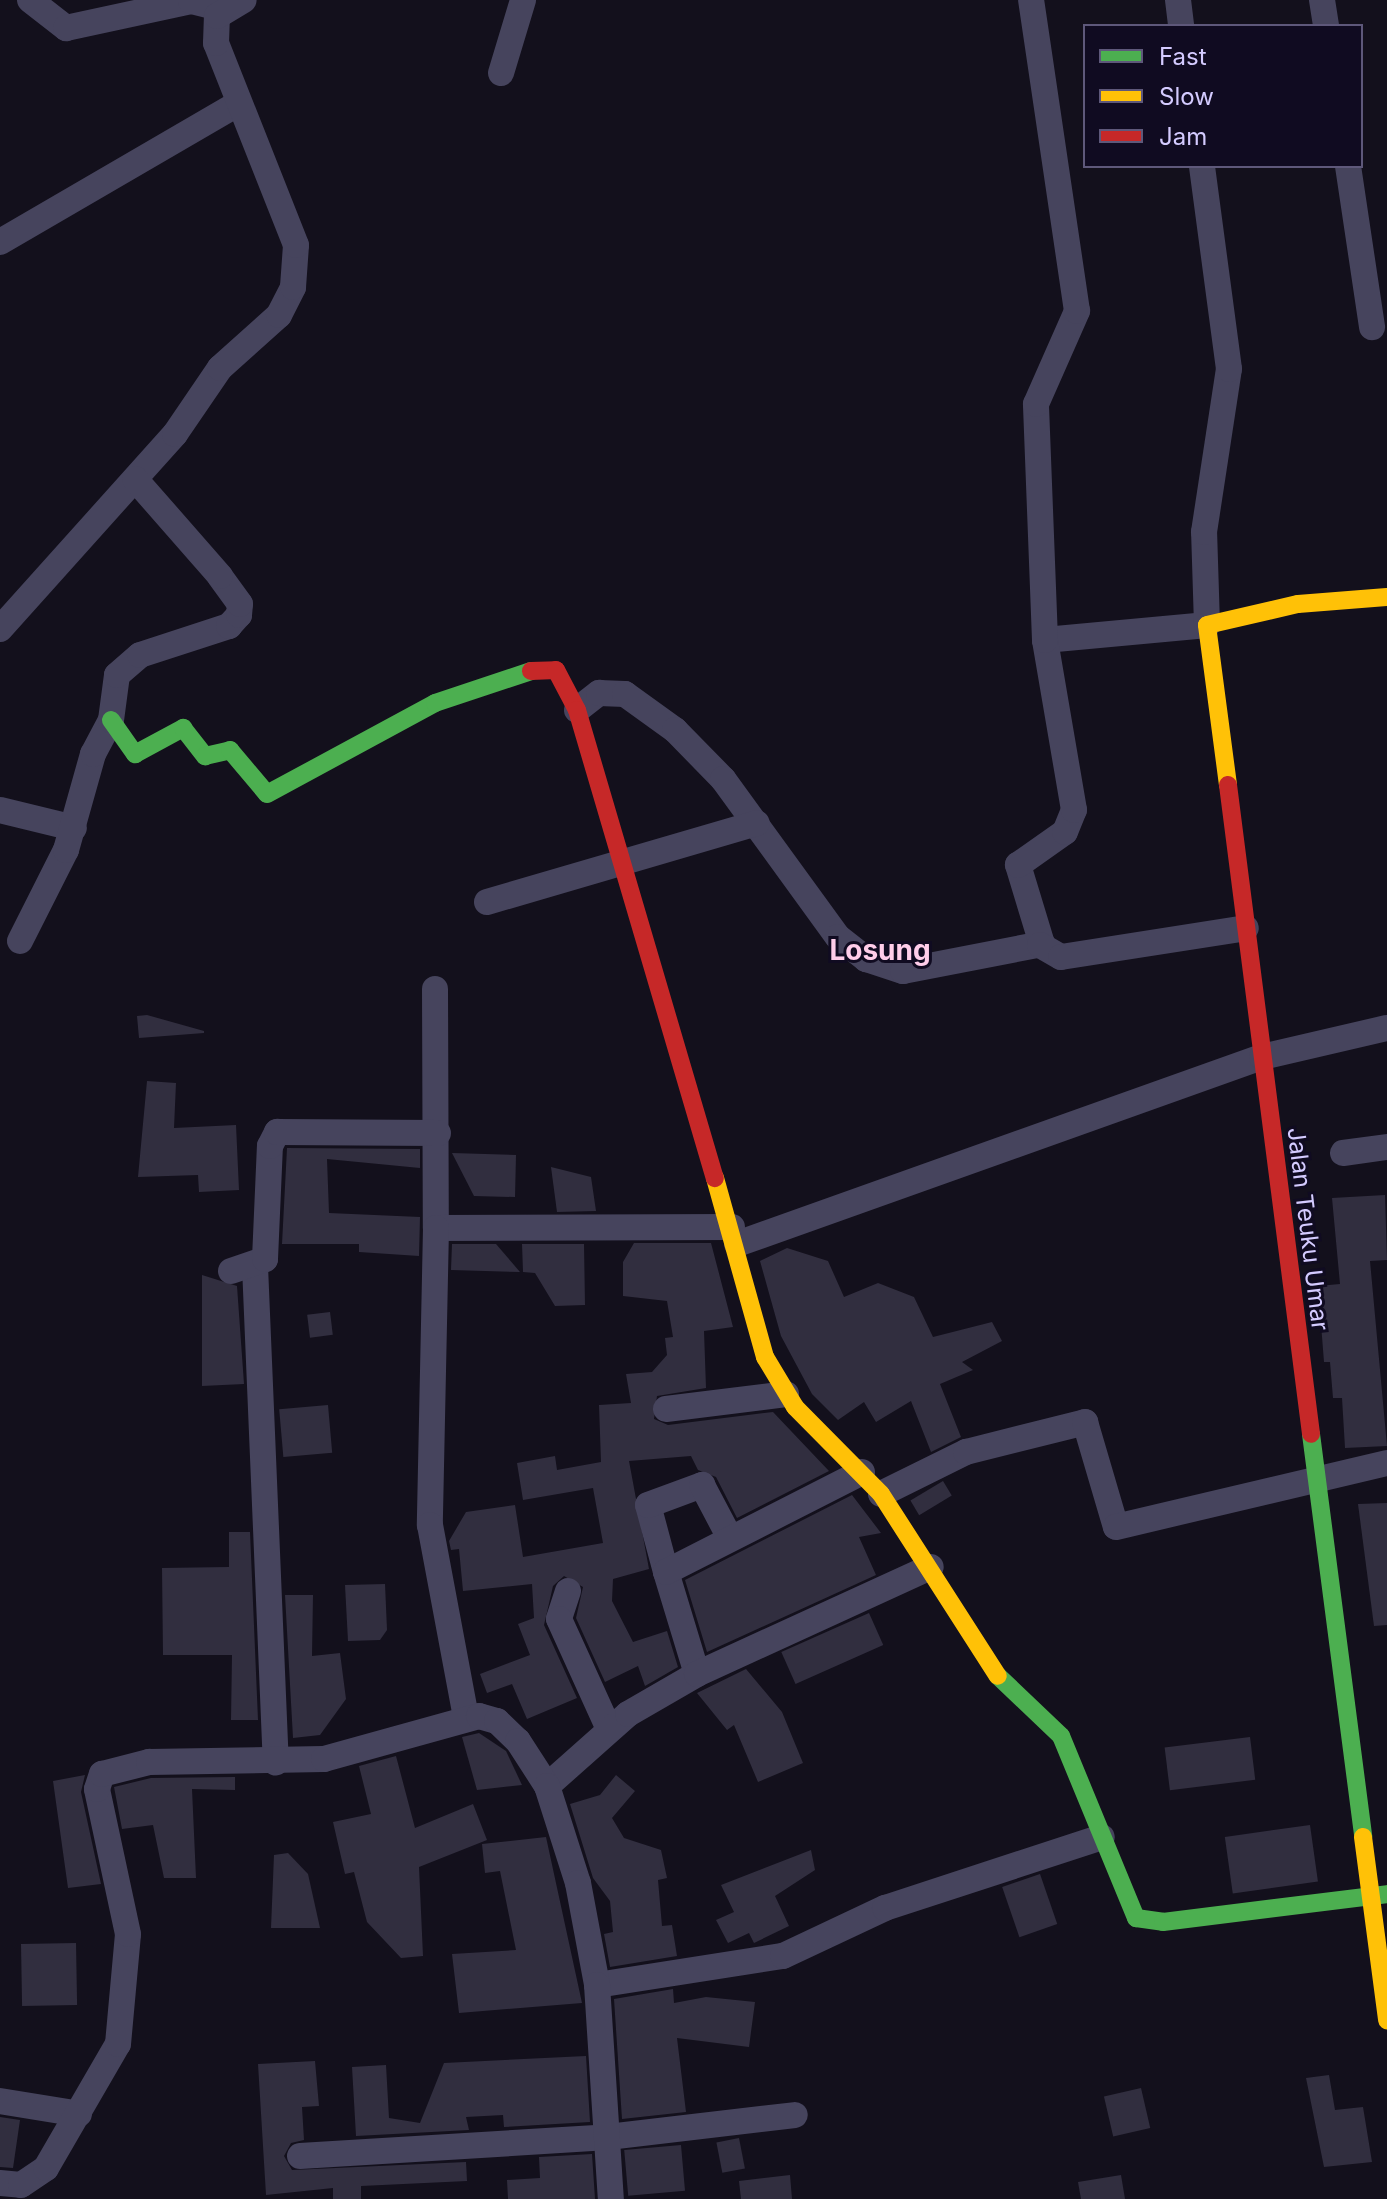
<!DOCTYPE html>
<html>
<head>
<meta charset="utf-8">
<style>
	body { margin:0 }
	#map { position:relative; width:1387px; height:2199px; overflow:hidden; background:#13101c; font-family:Inter,sans-serif }
	div>[style] { position:absolute }
	[style*='--x'] { left:calc(var(--x)*1px); top:calc(var(--y)*1px); width:calc(var(--w)*1px); rotate:calc(var(--a)*1deg) }
	.building>* { inset:0; background:#312e3f; transform-origin:0 0 }
	.street>* { height:26px; margin:-13px; padding:0 13px; transform-origin:13px; border-radius:13px; background:#46445d }
	.fast>* { height:18px; margin:-9px; padding:0 9px; transform-origin:9px; border-radius:9px; background:#4caf50 }
	.slow>* { height:18px; margin:-9px; padding:0 9px; transform-origin:9px; border-radius:9px; background:#ffc107 }
	.jam>* { height:18px; margin:-9px; padding:0 9px; transform-origin:9px; border-radius:9px; background:#c62828 }
	span { translate:-50% -50%; white-space:nowrap; text-align:center; line-height:1.15; -webkit-text-stroke:6px #100b21; paint-order:stroke }
	.street-label { font-size:24px; color:#d4cbff }
	.quarter-label { font-size:28px; color:#ffcdea; font-weight:700 }
	.legend { position:absolute; left:1083px; top:24px; width:280px; height:144px; box-sizing:border-box; background:#100b21; border:2px solid #5e587a; margin:0; padding:10px 14px; list-style:none; font-size:24px; color:#d4cbff }
	.legend li { display:flex; align-items:center; gap:16px; height:40px }
	.legend b { width:40px; border:2px solid #5e587a }
</style>
</head>
<body>
<div id="map">
	<div class="building">
		<div style="clip-path:polygon(147px 1015px,204px 1031px,204px 1033px,139px 1038px,137px 1016px)"></div>
		<div style="clip-path:polygon(147px 1081px,176px 1083px,174px 1128px,236px 1125px,239px 1190px,199px 1192px,198px 1175px,138px 1177px)"></div>
		<div style="clip-path:polygon(287px 1148px,420px 1149px,420px 1168px,327px 1159px,329px 1213px,420px 1217px,419px 1256px,359px 1252px,359px 1244px,282px 1244px)"></div>
		<div style="clip-path:polygon(452px 1153px,516px 1155px,515px 1197px,474px 1196px)"></div>
		<div style="clip-path:polygon(551px 1167px,591px 1177px,596px 1211px,557px 1212px)"></div>
		<div style="clip-path:polygon(1385px 1195px,1387px 1260px,1370px 1261px,1387px 1446px,1345px 1448px,1342px 1398px,1333px 1398px,1330px 1362px,1324px 1362px,1318px 1286px,1340px 1284px,1332px 1198px)"></div>
		<div style="clip-path:polygon(634px 1243px,711px 1243px,733px 1327px,704px 1331px,706px 1388px,657px 1396px,654px 1419px,668px 1425px,773px 1412px,829px 1471px,737px 1518px,716px 1477px,698px 1470px,691px 1456px,629px 1461px,649px 1569px,613px 1579px,612px 1601px,633px 1642px,667px 1631px,678px 1667px,645px 1686px,638px 1666px,605px 1682px,576px 1618px,583px 1587px,564px 1576px,553px 1586px,544px 1625px,577px 1698px,527px 1719px,512px 1684px,487px 1693px,480px 1674px,530px 1655px,518px 1624px,534px 1618px,532px 1584px,463px 1591px,459px 1549px,451px 1550px,449px 1541px,466px 1512px,515px 1505px,523px 1557px,603px 1543px,593px 1488px,523px 1500px,517px 1463px,555px 1456px,557px 1470px,601px 1462px,599px 1405px,631px 1403px,626px 1374px,652px 1372px,667px 1355px,665px 1338px,673px 1337px,667px 1301px,623px 1296px,623px 1262px)"></div>
		<div style="clip-path:polygon(452px 1244px,496px 1244px,520px 1272px,451px 1270px)"></div>
		<div style="clip-path:polygon(522px 1244px,584px 1244px,585px 1305px,555px 1306px,535px 1273px,523px 1272px)"></div>
		<div style="clip-path:polygon(787px 1248px,828px 1261px,844px 1297px,878px 1283px,914px 1297px,933px 1337px,992px 1322px,1002px 1341px,962px 1362px,973px 1370px,940px 1384px,961px 1437px,931px 1452px,911px 1401px,876px 1422px,864px 1402px,838px 1420px,812px 1394px,781px 1336px,760px 1261px)"></div>
		<div style="clip-path:polygon(202px 1275px,237px 1286px,244px 1384px,202px 1386px)"></div>
		<div style="left:330px;top:1312px;width:23px;height:23px;rotate:83deg"></div>
		<div style="left:328px;top:1405px;width:48px;height:49px;rotate:85deg"></div>
		<div style="left:943px;top:1481px;width:17px;height:38px;rotate:59deg"></div>
		<div style="clip-path:polygon(852px 1495px,881px 1533px,859px 1537px,876px 1575px,707px 1652px,685px 1580px)"></div>
		<div style="clip-path:polygon(1387px 1503px,1387px 1625px,1374px 1626px,1358px 1504px)"></div>
		<div style="clip-path:polygon(229px 1532px,250px 1532px,258px 1720px,231px 1720px,232px 1655px,163px 1655px,162px 1568px,229px 1567px)"></div>
		<div style="clip-path:polygon(385px 1584px,387px 1630px,380px 1640px,348px 1641px,345px 1585px)"></div>
		<div style="clip-path:polygon(285px 1595px,313px 1595px,312px 1656px,340px 1653px,346px 1699px,320px 1735px,293px 1738px)"></div>
		<div style="left:869px;top:1613px;width:35px;height:96px;rotate:66deg"></div>
		<div style="clip-path:polygon(746px 1669px,782px 1712px,803px 1763px,758px 1782px,734px 1725px,727px 1730px,697px 1693px)"></div>
		<div style="clip-path:polygon(479px 1733px,506px 1751px,522px 1785px,477px 1790px,462px 1737px)"></div>
		<div style="left:1250px;top:1737px;width:43px;height:86px;rotate:83deg"></div>
		<div style="clip-path:polygon(396px 1756px,415px 1828px,473px 1804px,487px 1840px,419px 1867px,423px 1956px,401px 1958px,367px 1922px,354px 1872px,345px 1874px,333px 1822px,371px 1814px,359px 1766px)"></div>
		<div style="clip-path:polygon(85px 1775px,81px 1792px,101px 1884px,68px 1888px,53px 1781px)"></div>
		<div style="clip-path:polygon(616px 1775px,635px 1791px,612px 1818px,624px 1838px,661px 1850px,667px 1878px,658px 1880px,662px 1926px,672px 1925px,677px 1956px,610px 1967px,604px 1934px,613px 1932px,610px 1901px,593px 1878px,570px 1804px,600px 1795px)"></div>
		<div style="clip-path:polygon(235px 1777px,235px 1790px,192px 1789px,196px 1878px,164px 1878px,153px 1825px,122px 1829px,114px 1787px,151px 1778px)"></div>
		<div style="left:1310px;top:1825px;width:57px;height:86px;rotate:82deg"></div>
		<div style="clip-path:polygon(546px 1837px,582px 2003px,459px 2013px,452px 1954px,516px 1950px,500px 1871px,485px 1873px,482px 1844px)"></div>
		<div style="clip-path:polygon(811px 1850px,815px 1870px,775px 1896px,789px 1926px,754px 1943px,749px 1933px,728px 1943px,716px 1920px,734px 1912px,721px 1885px)"></div>
		<div style="clip-path:polygon(288px 1853px,308px 1874px,320px 1928px,271px 1928px,274px 1855px)"></div>
		<div style="left:1040px;top:1874px;width:53px;height:40px;rotate:71deg"></div>
		<div style="left:76px;top:1943px;width:62px;height:55px;rotate:89deg"></div>
		<div style="clip-path:polygon(673px 1989px,674px 2003px,706px 1997px,755px 2002px,749px 2047px,677px 2038px,686px 2112px,622px 2119px,614px 1999px)"></div>
		<div style="clip-path:polygon(586px 2056px,590px 2122px,504px 2127px,503px 2115px,466px 2117px,469px 2130px,356px 2136px,352px 2067px,386px 2065px,389px 2118px,420px 2123px,444px 2063px)"></div>
		<div style="clip-path:polygon(315px 2061px,319px 2106px,302px 2107px,304px 2140px,291px 2143px,284px 2156px,292px 2170px,466px 2162px,467px 2181px,361px 2186px,361px 2199px,333px 2199px,333px 2188px,266px 2195px,258px 2064px)"></div>
		<div style="clip-path:polygon(1329px 2075px,1335px 2110px,1363px 2107px,1372px 2162px,1324px 2167px,1306px 2078px)"></div>
		<div style="left:1141px;top:2088px;width:41px;height:38px;rotate:77deg"></div>
		<div style="clip-path:polygon(0 2117px,20px 2120px,13px 2168px,0 2167px)"></div>
		<div style="left:739px;top:2138px;width:31px;height:23px;rotate:79deg"></div>
		<div style="left:681px;top:2145px;width:46px;height:57px;rotate:85deg"></div>
		<div style="clip-path:polygon(592px 2154px,595px 2199px,508px 2199px,507px 2180px,540px 2178px,539px 2157px)"></div>
		<div style="clip-path:polygon(790px 2175px,792px 2199px,741px 2199px,739px 2181px)"></div>
		<div style="clip-path:polygon(1121px 2175px,1125px 2199px,1081px 2199px,1078px 2182px)"></div>
	</div>
	<div class="street">
		<div style="--x:30;--y:0;--w:46;--a:37.9"></div>
		<div style="--x:66;--y:28;--w:128;--a:-12.2"></div>
		<div style="--x:191;--y:1;--w:32;--a:14"></div>
		<div style="--x:1178;--y:0;--w:26;--a:83"></div>
		<div style="--x:1322;--y:0;--w:26;--a:81"></div>
		<div style="--x:501;--y:73;--w:76;--a:-73.2"></div>
		<div style="--x:1348;--y:166;--w:163;--a:81.5"></div>
		<div style="--x:0;--y:242;--w:274;--a:-30.2"></div>
		<div style="--x:0;--y:629;--w:262;--a:-48.1"></div>
		<div style="--x:175;--y:434;--w:80;--a:-55.7"></div>
		<div style="--x:220;--y:368;--w:79;--a:-41.9"></div>
		<div style="--x:279;--y:315;--w:31;--a:-63"></div>
		<div style="--x:293;--y:287;--w:42;--a:-85.9"></div>
		<div style="--x:296;--y:245;--w:217;--a:-111.6"></div>
		<div style="--x:216;--y:43;--w:27;--a:-88"></div>
		<div style="--x:217;--y:16;--w:31;--a:-31"></div>
		<div style="--x:1045;--y:640;--w:163;--a:-5.3"></div>
		<div style="--x:1207;--y:625;--w:93;--a:-91.8"></div>
		<div style="--x:1204;--y:532;--w:165;--a:-81.3"></div>
		<div style="--x:1229;--y:369;--w:205;--a:-97.6"></div>
		<div style="--x:577;--y:710;--w:28;--a:-38"></div>
		<div style="--x:599;--y:693;--w:26;--a:2"></div>
		<div style="--x:625;--y:694;--w:62;--a:35.8"></div>
		<div style="--x:675;--y:730;--w:69;--a:45.6"></div>
		<div style="--x:723;--y:779;--w:195;--a:54"></div>
		<div style="--x:838;--y:937;--w:36;--a:38"></div>
		<div style="--x:866;--y:959;--w:39;--a:18"></div>
		<div style="--x:903;--y:971;--w:142;--a:-11"></div>
		<div style="--x:1042;--y:944;--w:83;--a:-106.9"></div>
		<div style="--x:1018;--y:865;--w:57;--a:-35.1"></div>
		<div style="--x:1065;--y:832;--w:24;--a:-68"></div>
		<div style="--x:1074;--y:810;--w:172;--a:-99.7"></div>
		<div style="--x:1045;--y:640;--w:236;--a:-92.2"></div>
		<div style="--x:1036;--y:404;--w:102;--a:-66.2"></div>
		<div style="--x:1077;--y:311;--w:314;--a:-98.4"></div>
		<div style="--x:0;--y:810;--w:76;--a:13.7"></div>
		<div style="--x:487;--y:902;--w:281;--a:-16.3"></div>
		<div style="--x:20;--y:941;--w:102;--a:-63.2"></div>
		<div style="--x:66;--y:850;--w:100;--a:-74.3"></div>
		<div style="--x:93;--y:754;--w:38;--a:-62"></div>
		<div style="--x:111;--y:720;--w:45;--a:-82.4"></div>
		<div style="--x:117;--y:675;--w:30;--a:-41"></div>
		<div style="--x:140;--y:655;--w:94;--a:-18"></div>
		<div style="--x:229;--y:626;--w:15;--a:-48"></div>
		<div style="--x:239;--y:615;--w:11;--a:-85"></div>
		<div style="--x:240;--y:604;--w:34;--a:-126"></div>
		<div style="--x:220;--y:576;--w:129;--a:-131.2"></div>
		<div style="--x:1040;--y:945;--w:24;--a:30"></div>
		<div style="--x:1061;--y:957;--w:187;--a:-8.9"></div>
		<div style="--x:435;--y:989;--w:239;--a:89.8"></div>
		<div style="--x:436;--y:1228;--w:296;--a:-0.2"></div>
		<div style="--x:1343;--y:1153;--w:44;--a:-7.8"></div>
		<div style="--x:436;--y:1228;--w:297;--a:91.2"></div>
		<div style="--x:430;--y:1525;--w:196;--a:79.4"></div>
		<div style="--x:737;--y:1244;--w:557;--a:-19.61"></div>
		<div style="--x:1262;--y:1057;--w:128;--a:-13.1"></div>
		<div style="--x:255;--y:1266;--w:497;--a:87.6"></div>
		<div style="--x:231;--y:1271;--w:36;--a:-19"></div>
		<div style="--x:265;--y:1259;--w:113;--a:-87.5"></div>
		<div style="--x:270;--y:1146;--w:16;--a:-63"></div>
		<div style="--x:277;--y:1132;--w:161;--a:0.4"></div>
		<div style="--x:666;--y:1409;--w:121;--a:-7.1"></div>
		<div style="--x:881;--y:1494;--w:95;--a:-26.3"></div>
		<div style="--x:966;--y:1452;--w:123;--a:-14.1"></div>
		<div style="--x:1085;--y:1422;--w:109;--a:73.6"></div>
		<div style="--x:1116;--y:1527;--w:278;--a:-13.3"></div>
		<div style="--x:666;--y:1572;--w:69;--a:-105"></div>
		<div style="--x:648;--y:1505;--w:58;--a:-20.3"></div>
		<div style="--x:702;--y:1485;--w:60;--a:62.2"></div>
		<div style="--x:568;--y:1591;--w:29;--a:108"></div>
		<div style="--x:559;--y:1619;--w:121;--a:65.6"></div>
		<div style="--x:697;--y:1674;--w:107;--a:-106.9"></div>
		<div style="--x:666;--y:1572;--w:220;--a:-27"></div>
		<div style="--x:547;--y:1786;--w:108;--a:-41.6"></div>
		<div style="--x:628;--y:1714;--w:80;--a:-30.1"></div>
		<div style="--x:697;--y:1674;--w:257;--a:-24.6"></div>
		<div style="--x:597;--y:1985;--w:188;--a:-8.9"></div>
		<div style="--x:783;--y:1956;--w:113;--a:-25.2"></div>
		<div style="--x:885;--y:1908;--w:228;--a:-18.1"></div>
		<div style="--x:0;--y:2101;--w:80;--a:9.3"></div>
		<div style="--x:300;--y:2156;--w:309;--a:-3.5"></div>
		<div style="--x:608;--y:2137;--w:188;--a:-6.7"></div>
		<div style="--x:0;--y:2183;--w:21;--a:5"></div>
		<div style="--x:21;--y:2185;--w:30;--a:-34"></div>
		<div style="--x:46;--y:2168;--w:143;--a:-59.9"></div>
		<div style="--x:118;--y:2044;--w:110;--a:-84.8"></div>
		<div style="--x:128;--y:1934;--w:148;--a:-102.1"></div>
		<div style="--x:97;--y:1789;--w:16;--a:-72"></div>
		<div style="--x:102;--y:1774;--w:49;--a:-14.3"></div>
		<div style="--x:149;--y:1762;--w:175;--a:-1"></div>
		<div style="--x:324;--y:1759;--w:161;--a:-15.5"></div>
		<div style="--x:479;--y:1716;--w:19;--a:16"></div>
		<div style="--x:497;--y:1721;--w:29;--a:44"></div>
		<div style="--x:518;--y:1741;--w:54;--a:57.2"></div>
		<div style="--x:547;--y:1786;--w:102;--a:72.3"></div>
		<div style="--x:578;--y:1883;--w:104;--a:79.4"></div>
		<div style="--x:597;--y:1985;--w:214;--a:86.3"></div>
	</div>
	<div class="fast">
		<div style="--x:111;--y:720;--w:42;--a:54.8"></div>
		<div style="--x:135;--y:754;--w:55;--a:-28.4"></div>
		<div style="--x:183;--y:728;--w:36;--a:52"></div>
		<div style="--x:205;--y:756;--w:26;--a:-13"></div>
		<div style="--x:230;--y:750;--w:57;--a:49.9"></div>
		<div style="--x:267;--y:794;--w:191;--a:-28.4"></div>
		<div style="--x:435;--y:703;--w:101;--a:-18.4"></div>
		<div style="--x:1311;--y:1434;--w:406;--a:82.6"></div>
		<div style="--x:998;--y:1676;--w:87;--a:43.6"></div>
		<div style="--x:1061;--y:1736;--w:197;--a:67.6"></div>
		<div style="--x:1136;--y:1918;--w:27;--a:8"></div>
		<div style="--x:1163;--y:1922;--w:226;--a:-7.1"></div>
	</div>
	<div class="slow">
		<div style="--x:1228;--y:785;--w:161;--a:-97.5"></div>
		<div style="--x:1207;--y:625;--w:93;--a:-13"></div>
		<div style="--x:1298;--y:604;--w:89;--a:-4.5"></div>
		<div style="--x:715;--y:1178;--w:186;--a:74.4"></div>
		<div style="--x:765;--y:1357;--w:58;--a:59"></div>
		<div style="--x:795;--y:1407;--w:122;--a:45.3"></div>
		<div style="--x:881;--y:1494;--w:216;--a:57.3"></div>
		<div style="--x:1363;--y:1837;--w:185;--a:82.5"></div>
	</div>
	<div class="jam">
		<div style="--x:531;--y:671;--w:25;--a:-2"></div>
		<div style="--x:556;--y:670;--w:45;--a:62.3"></div>
		<div style="--x:577;--y:710;--w:488;--a:73.6"></div>
		<div style="--x:1228;--y:785;--w:654;--a:82.71"></div>
	</div>
	<div class="street-label">
		<span style="left:1308px;top:1229px;rotate:83deg">Jalan Teuku Umar</span>
	</div>
	<div class="quarter-label">
		<span style="left:880px;top:950px">Losung</span>
	</div>
	<ul class="legend">
	<li><b style="height:10px;background:#4caf50"></b>Fast</li>
	<li><b style="height:10px;background:#ffc107"></b>Slow</li>
	<li><b style="height:10px;background:#c62828"></b>Jam</li>
	</ul>
</div>
</body>
</html>
